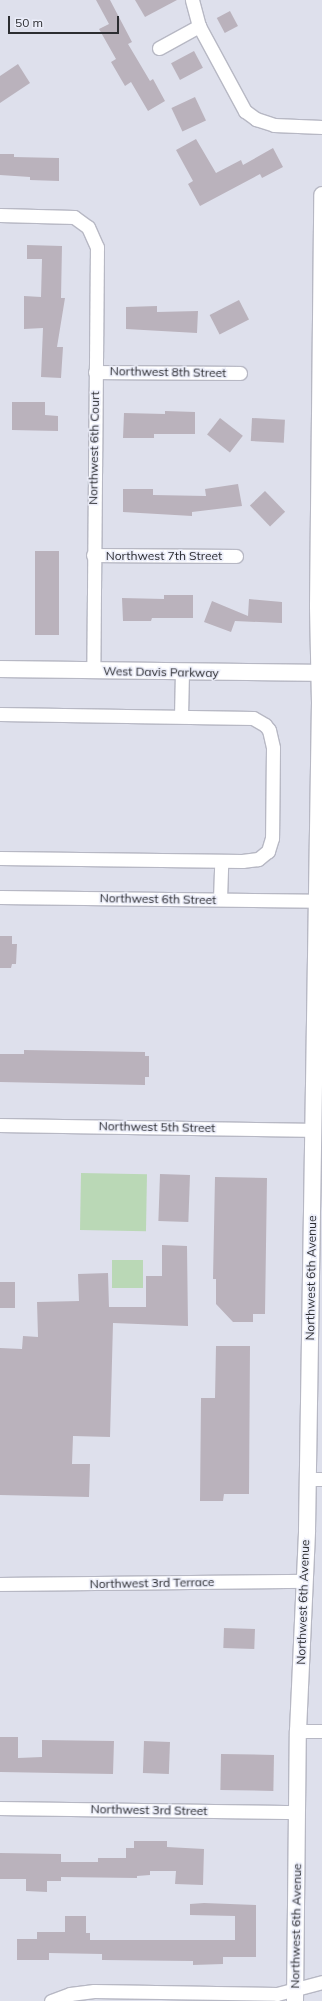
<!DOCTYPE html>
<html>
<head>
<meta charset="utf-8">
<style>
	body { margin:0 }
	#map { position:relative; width:322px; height:2001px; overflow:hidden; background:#dee0ec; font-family:Mulish,sans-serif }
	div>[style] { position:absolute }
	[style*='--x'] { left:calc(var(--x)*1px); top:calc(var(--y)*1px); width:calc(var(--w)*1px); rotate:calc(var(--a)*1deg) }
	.green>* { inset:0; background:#bad8b6; transform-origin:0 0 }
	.building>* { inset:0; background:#bab2bc; transform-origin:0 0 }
	.roads { filter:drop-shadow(1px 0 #b7b8c4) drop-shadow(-1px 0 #b7b8c4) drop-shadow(0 1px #b7b8c4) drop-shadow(0 -1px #b7b8c4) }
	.minor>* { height:13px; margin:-6.5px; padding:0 6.5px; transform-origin:6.5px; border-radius:6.5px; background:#fff }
	.tertiary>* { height:16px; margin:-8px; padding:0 8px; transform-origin:8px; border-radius:8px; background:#fff }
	span { translate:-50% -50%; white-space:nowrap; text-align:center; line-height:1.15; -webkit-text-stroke:3px #ebedf9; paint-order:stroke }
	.street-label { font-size:12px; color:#2c2d31 }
	.scale { position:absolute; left:8px; top:16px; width:111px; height:18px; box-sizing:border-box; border:2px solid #2c2d31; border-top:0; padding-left:5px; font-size:12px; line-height:14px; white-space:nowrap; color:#2c2d31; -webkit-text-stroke:3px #ebedf9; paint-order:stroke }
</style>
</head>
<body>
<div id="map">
	<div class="green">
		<div style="left:81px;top:1173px;width:66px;height:57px;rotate:1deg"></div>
		<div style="left:112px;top:1260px;width:31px;height:28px"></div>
	</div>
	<div class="building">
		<div style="clip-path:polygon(96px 0,110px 0,132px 42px,128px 44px,150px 81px,153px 79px,165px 101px,148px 111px,131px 82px,125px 86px,111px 62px,116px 59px,99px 29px,109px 24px)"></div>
		<div style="clip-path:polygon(135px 0,177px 0,145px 17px)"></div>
		<div style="left:230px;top:11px;width:17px;height:15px;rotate:62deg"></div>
		<div style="left:194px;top:51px;width:19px;height:26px;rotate:62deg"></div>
		<div style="clip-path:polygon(18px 64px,30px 83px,0 103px,0 76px)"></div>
		<div style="left:195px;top:97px;width:26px;height:26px;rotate:65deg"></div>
		<div style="clip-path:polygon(196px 139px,216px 173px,241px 160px,243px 165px,273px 148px,283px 167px,262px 178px,260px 174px,200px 206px,188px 184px,193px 181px,176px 150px)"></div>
		<div style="clip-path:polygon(0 154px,14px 154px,14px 157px,59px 158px,59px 181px,30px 180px,30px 177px,0 175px)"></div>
		<div style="clip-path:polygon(27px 245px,62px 246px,61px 298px,65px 298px,57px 347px,63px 347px,61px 378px,41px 377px,43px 328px,24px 329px,24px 296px,41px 297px,42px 259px,27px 259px)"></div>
		<div style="left:239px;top:300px;width:22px;height:33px;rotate:63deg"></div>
		<div style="clip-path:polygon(157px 306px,157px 312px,198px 311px,197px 333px,126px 329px,126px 307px)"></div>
		<div style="clip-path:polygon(12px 402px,45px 402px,45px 415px,58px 416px,58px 431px,12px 430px)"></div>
		<div style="clip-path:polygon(165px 411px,195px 412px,195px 434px,154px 434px,154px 438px,123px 438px,124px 413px,165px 414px)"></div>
		<div style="left:220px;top:418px;width:29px;height:21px;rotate:38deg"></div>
		<div style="left:252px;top:418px;width:33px;height:23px;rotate:3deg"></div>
		<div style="clip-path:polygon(238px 484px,242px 506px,192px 512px,192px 516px,123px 512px,123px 489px,153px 489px,153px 495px,206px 496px,205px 489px)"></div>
		<div style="left:265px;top:491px;width:29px;height:21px;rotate:46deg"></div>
		<div style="left:35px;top:551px;width:24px;height:84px"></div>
		<div style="clip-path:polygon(164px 595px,193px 595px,193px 618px,152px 618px,151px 621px,123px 621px,122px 598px,164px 599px)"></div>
		<div style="clip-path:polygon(249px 599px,282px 602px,282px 623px,235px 621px,231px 632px,204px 622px,212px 601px,248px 616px)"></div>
		<div style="clip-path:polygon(0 936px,12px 936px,12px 944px,17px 944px,16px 964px,12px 964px,11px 968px,0 968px)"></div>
		<div style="clip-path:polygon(24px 1050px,145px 1052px,145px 1056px,149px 1056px,149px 1077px,145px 1077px,145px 1085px,0 1082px,0 1054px,24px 1054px)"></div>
		<div style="left:160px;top:1174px;width:30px;height:47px;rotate:2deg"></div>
		<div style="clip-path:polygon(215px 1177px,267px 1178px,265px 1314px,253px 1314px,253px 1322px,233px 1322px,216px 1304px,216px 1279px,213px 1279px)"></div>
		<div style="clip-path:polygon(162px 1245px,187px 1246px,188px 1326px,113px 1323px,110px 1437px,73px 1436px,72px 1464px,90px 1464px,89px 1497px,0 1495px,0 1348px,22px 1349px,23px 1336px,38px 1337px,37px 1302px,79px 1301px,78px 1274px,108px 1273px,109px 1307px,146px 1307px,146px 1276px,162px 1276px)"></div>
		<div style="left:0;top:1282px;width:15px;height:26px"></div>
		<div style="clip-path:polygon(216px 1346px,250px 1346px,249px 1494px,224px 1494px,223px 1501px,200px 1501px,201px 1398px,215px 1398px)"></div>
		<div style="left:224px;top:1628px;width:31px;height:20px;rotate:2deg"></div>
		<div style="clip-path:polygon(0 1737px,18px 1737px,18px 1758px,42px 1757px,42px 1740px,114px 1741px,113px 1774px,0 1772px)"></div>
		<div style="left:144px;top:1741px;width:26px;height:32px;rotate:2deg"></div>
		<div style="left:221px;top:1754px;width:53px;height:36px;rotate:1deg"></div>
		<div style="clip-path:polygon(134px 1841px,167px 1841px,167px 1847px,204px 1849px,203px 1885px,175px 1884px,176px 1871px,150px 1871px,150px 1875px,137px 1876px,137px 1878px,61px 1877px,61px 1881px,47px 1881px,47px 1892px,26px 1891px,26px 1879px,0 1879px,0 1853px,61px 1854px,61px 1862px,98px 1862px,98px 1858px,126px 1858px,126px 1848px,134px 1848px)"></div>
		<div style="clip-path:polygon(204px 1903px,256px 1905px,256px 1957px,223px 1957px,223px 1964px,193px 1965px,193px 1961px,102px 1960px,102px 1954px,49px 1953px,49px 1960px,17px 1960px,17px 1939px,37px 1939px,37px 1932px,65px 1932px,65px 1916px,86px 1916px,86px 1933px,90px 1933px,90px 1940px,235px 1940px,235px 1916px,190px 1915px,190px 1904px)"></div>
	</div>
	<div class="roads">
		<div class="minor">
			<div style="--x:192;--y:0;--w:27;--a:75"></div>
			<div style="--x:199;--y:26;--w:97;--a:61.6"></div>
			<div style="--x:245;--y:111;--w:14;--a:36"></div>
			<div style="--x:256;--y:119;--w:19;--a:18"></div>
			<div style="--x:274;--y:125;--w:48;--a:2.4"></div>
			<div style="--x:159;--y:48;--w:46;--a:-28.8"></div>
			<div style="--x:0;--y:215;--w:74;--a:1.5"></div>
			<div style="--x:74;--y:217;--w:17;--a:36"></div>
			<div style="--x:88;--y:227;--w:22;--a:66"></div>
			<div style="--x:97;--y:247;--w:424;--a:90.5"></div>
			<div style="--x:95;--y:372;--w:145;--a:0.4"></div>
			<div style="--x:93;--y:555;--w:143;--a:0.4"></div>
			<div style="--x:0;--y:714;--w:253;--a:0.9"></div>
			<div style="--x:253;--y:718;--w:14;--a:30"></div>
			<div style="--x:265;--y:725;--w:6;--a:51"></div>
			<div style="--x:269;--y:730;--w:18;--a:77"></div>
			<div style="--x:273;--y:748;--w:90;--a:90.6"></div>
			<div style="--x:272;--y:838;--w:14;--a:107"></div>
			<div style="--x:268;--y:851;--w:13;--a:141"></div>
			<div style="--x:258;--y:859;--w:16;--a:173"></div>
			<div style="--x:242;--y:861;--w:242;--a:-179.3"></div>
			<div style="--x:181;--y:716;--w:44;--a:-88.7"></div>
			<div style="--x:0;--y:897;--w:316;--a:0.7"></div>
			<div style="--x:220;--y:899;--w:38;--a:-88"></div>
			<div style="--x:0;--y:1125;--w:313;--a:0.9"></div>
			<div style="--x:307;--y:1479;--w:15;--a:0"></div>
			<div style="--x:0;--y:1584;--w:304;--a:-0.6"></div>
			<div style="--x:298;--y:1731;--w:24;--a:0"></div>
			<div style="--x:0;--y:1808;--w:297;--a:0.8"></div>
			<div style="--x:51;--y:2001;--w:20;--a:-20"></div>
			<div style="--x:70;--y:1994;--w:24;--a:-7"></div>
			<div style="--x:94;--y:1991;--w:183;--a:0.9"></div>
			<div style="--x:277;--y:1994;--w:47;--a:-14.9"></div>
		</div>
		<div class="tertiary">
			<div style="--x:0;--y:669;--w:322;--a:0.7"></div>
			<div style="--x:295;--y:2001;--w:270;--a:-89.4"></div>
			<div style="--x:298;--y:1731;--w:201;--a:-87.4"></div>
			<div style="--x:307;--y:1530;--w:827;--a:-89.1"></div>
			<div style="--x:320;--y:703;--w:97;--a:-91.2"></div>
			<div style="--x:318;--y:606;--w:411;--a:-89.4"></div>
		</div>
	</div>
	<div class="street-label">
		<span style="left:168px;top:372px;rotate:1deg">Northwest 8th Street</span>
		<span style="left:94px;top:448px;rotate:-89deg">Northwest 6th Court</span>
		<span style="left:164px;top:556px">Northwest 7th Street</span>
		<span style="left:161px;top:672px;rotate:1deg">West Davis Parkway</span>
		<span style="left:158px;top:899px;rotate:1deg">Northwest 6th Street</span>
		<span style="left:157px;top:1127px;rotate:1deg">Northwest 5th Street</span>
		<span style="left:311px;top:1278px;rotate:-89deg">Northwest 6th Avenue</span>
		<span style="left:152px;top:1583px;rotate:-1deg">Northwest 3rd Terrace</span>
		<span style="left:303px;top:1602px;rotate:-88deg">Northwest 6th Avenue</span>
		<span style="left:149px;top:1810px;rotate:1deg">Northwest 3rd Street</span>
		<span style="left:296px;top:1926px;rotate:-89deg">Northwest 6th Avenue</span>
	</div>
	<div class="scale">50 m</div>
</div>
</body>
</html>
